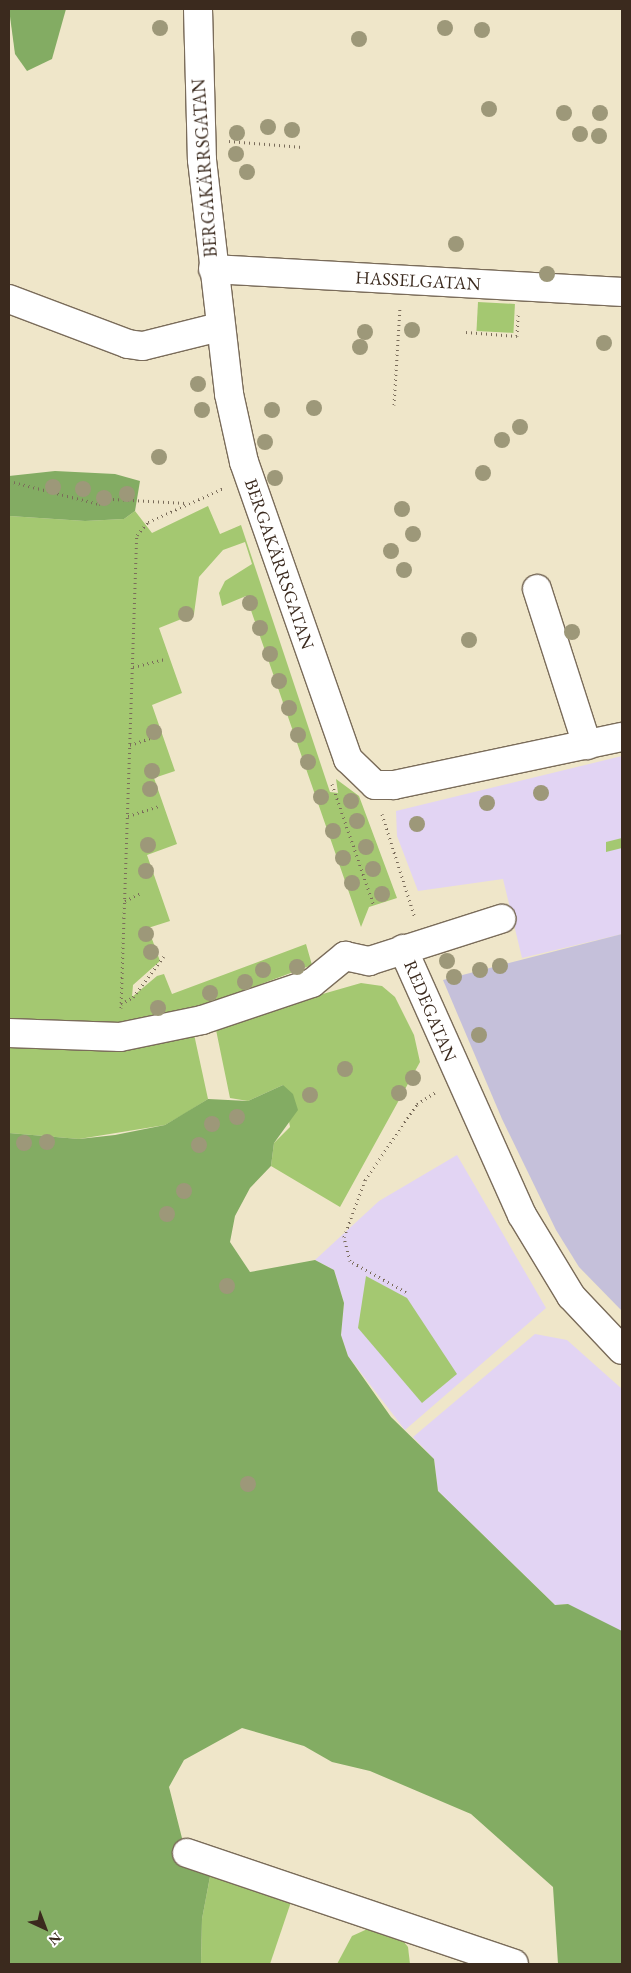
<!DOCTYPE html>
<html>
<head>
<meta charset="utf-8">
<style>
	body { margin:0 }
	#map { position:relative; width:631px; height:1973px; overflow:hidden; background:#efe6c9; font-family:"EB Garamond",serif }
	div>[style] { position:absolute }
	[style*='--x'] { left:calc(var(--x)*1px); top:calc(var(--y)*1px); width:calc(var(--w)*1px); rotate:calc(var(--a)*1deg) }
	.built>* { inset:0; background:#e2d4f3 }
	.industrial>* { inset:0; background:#c5c0da }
	.green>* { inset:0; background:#a4c871; transform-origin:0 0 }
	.forest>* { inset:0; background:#83ac63 }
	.path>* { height:3px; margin-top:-1.5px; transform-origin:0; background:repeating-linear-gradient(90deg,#7a6c5a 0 1px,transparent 0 5px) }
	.roads { filter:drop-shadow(1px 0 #7a6c5a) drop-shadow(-1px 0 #7a6c5a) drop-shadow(0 1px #7a6c5a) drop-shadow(0 -1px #7a6c5a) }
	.minor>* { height:28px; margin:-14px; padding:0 14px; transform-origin:14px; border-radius:14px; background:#fff }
	.trees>* { width:16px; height:16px; margin:-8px; border-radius:50%; background:#9d9879 }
	span { translate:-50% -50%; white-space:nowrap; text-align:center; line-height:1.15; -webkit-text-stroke:4px #fff; paint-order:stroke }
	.street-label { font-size:18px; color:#3b2a1e }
	.frame { position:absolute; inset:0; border:10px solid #3b2a1e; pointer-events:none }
	.north { position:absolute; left:20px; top:1903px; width:50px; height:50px; -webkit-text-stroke:4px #fff; paint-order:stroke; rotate:137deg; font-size:14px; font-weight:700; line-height:20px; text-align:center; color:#3b2a1e }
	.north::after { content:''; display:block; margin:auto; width:18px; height:22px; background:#3b2a1e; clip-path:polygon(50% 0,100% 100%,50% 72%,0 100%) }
</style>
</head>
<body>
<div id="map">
	<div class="built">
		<div style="clip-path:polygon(622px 756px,622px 934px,522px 958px,503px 879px,418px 891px,397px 836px,396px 811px)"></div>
		<div style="clip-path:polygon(457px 1155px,546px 1308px,405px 1430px,348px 1356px,341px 1335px,344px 1303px,334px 1270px,315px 1260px,379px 1201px)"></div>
		<div style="clip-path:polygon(535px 1334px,567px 1340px,622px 1389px,622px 1636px,568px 1604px,555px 1605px,438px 1491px,434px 1459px,413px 1437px)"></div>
	</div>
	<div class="industrial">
		<div style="clip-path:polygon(622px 934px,622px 1311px,579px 1267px,556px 1230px,502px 1119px,443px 980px)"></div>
	</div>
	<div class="green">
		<div style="left:478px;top:302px;width:37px;height:29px;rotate:3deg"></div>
		<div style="clip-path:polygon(208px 506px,220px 534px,241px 525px,330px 792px,338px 793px,336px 779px,359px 796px,397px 898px,369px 907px,361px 927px,246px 596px,222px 606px,219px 593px,225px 581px,252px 564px,245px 542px,223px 550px,199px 577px,194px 614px,159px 628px,182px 693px,152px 705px,175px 771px,154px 778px,177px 844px,147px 855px,170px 921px,148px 928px,160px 961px,133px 985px,132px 997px,157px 976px,164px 974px,172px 994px,306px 944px,312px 965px,189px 1011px,208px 1099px,184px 1114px,165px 1125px,79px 1139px,9px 1133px,9px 516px,85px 521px,124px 519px,135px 511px,152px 533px)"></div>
		<div style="clip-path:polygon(622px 838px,622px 848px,606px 852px,606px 842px)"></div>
		<div style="clip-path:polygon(361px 983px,382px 986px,395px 997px,414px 1035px,420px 1062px,340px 1207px,271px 1166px,274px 1143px,290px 1127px,283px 1085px,248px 1101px,230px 1098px,215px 1025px)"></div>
		<div style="clip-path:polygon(366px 1276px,407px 1298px,457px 1374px,422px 1403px,358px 1328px)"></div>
		<div style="clip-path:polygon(212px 1866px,292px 1899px,270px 1964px,201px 1964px,202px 1919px)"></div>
		<div style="clip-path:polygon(374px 1926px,399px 1936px,408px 1947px,410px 1964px,337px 1964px,352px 1936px)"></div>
	</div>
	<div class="forest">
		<div style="clip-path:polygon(9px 9px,66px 9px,52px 59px,27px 71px,15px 54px)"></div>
		<div style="clip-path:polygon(55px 471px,115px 474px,140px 481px,135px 511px,124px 519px,85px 521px,9px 516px,9px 476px)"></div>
		<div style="clip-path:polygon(283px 1085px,293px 1094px,298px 1110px,274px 1143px,271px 1166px,250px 1188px,235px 1216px,230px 1242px,250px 1272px,315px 1260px,334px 1270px,344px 1303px,341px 1335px,348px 1356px,391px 1417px,434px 1459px,438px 1491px,555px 1605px,568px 1604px,622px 1631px,622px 1964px,558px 1964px,553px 1887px,471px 1814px,370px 1771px,332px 1762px,304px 1746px,242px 1728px,184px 1760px,169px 1787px,183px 1842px,212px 1866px,202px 1919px,201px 1964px,9px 1964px,9px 1133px,79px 1139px,115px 1135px,165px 1125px,208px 1099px,248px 1101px)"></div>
	</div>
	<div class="path">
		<div style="--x:229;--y:141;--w:74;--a:4.6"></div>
		<div style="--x:466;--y:332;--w:51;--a:4.5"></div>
		<div style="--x:517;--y:336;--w:21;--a:-87"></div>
		<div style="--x:394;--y:405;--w:97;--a:-86.5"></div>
		<div style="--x:9;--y:481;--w:93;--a:14.3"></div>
		<div style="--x:99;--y:504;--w:15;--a:-20"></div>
		<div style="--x:113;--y:499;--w:73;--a:3.1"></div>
		<div style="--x:133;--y:667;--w:32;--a:-14"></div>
		<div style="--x:130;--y:745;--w:28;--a:-19"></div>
		<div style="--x:332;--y:784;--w:129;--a:71"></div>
		<div style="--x:382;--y:814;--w:109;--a:72.4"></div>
		<div style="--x:128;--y:816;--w:33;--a:-18"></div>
		<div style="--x:125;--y:901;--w:18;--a:-27"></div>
		<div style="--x:121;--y:1004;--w:14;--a:-30"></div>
		<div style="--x:133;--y:997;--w:51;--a:-52.9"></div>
		<div style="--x:121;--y:1008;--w:473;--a:-88.1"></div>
		<div style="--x:137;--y:535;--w:17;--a:-50"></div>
		<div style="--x:148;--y:522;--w:83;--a:-24.1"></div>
		<div style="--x:406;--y:1292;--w:64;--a:-151"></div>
		<div style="--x:350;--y:1261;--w:25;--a:-104"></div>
		<div style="--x:344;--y:1237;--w:61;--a:-69.8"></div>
		<div style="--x:365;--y:1180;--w:92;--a:-55.6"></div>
		<div style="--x:417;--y:1104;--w:24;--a:-33"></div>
	</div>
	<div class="roads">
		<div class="minor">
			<div style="--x:198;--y:9;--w:151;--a:88.5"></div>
			<div style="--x:202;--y:160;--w:236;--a:83.4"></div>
			<div style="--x:229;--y:394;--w:70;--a:77.6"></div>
			<div style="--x:244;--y:462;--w:315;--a:70.7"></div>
			<div style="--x:348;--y:759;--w:37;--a:44"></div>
			<div style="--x:375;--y:785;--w:19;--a:0"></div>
			<div style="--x:394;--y:785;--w:233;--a:-11.9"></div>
			<div style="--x:213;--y:269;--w:410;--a:3.2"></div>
			<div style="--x:9;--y:299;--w:127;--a:20.7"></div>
			<div style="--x:128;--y:344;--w:15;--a:8"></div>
			<div style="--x:143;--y:346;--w:78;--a:-14"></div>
			<div style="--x:537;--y:589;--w:164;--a:72.2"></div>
			<div style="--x:403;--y:949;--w:291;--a:65.9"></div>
			<div style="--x:522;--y:1215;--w:95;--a:58.8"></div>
			<div style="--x:571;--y:1296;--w:74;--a:46.6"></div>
			<div style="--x:9;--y:1033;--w:111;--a:2.1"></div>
			<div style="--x:120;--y:1037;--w:84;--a:-11.7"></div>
			<div style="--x:202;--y:1020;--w:116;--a:-18.6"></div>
			<div style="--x:312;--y:983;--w:43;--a:-39.3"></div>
			<div style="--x:345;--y:956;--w:25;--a:12"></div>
			<div style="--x:369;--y:961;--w:139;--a:-17.7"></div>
			<div style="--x:187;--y:1853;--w:345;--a:18.7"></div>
		</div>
	</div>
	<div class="trees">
		<div style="left:160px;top:28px"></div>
		<div style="left:445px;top:28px"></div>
		<div style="left:482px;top:30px"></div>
		<div style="left:359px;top:39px"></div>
		<div style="left:489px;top:109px"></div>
		<div style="left:564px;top:113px"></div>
		<div style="left:600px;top:113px"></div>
		<div style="left:268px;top:127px"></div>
		<div style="left:292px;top:130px"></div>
		<div style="left:237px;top:133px"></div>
		<div style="left:580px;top:134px"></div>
		<div style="left:599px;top:136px"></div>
		<div style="left:236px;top:154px"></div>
		<div style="left:247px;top:172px"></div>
		<div style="left:456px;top:244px"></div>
		<div style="left:547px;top:274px"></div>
		<div style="left:412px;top:330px"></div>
		<div style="left:365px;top:332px"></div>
		<div style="left:604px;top:343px"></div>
		<div style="left:360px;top:347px"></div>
		<div style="left:198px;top:384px"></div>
		<div style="left:314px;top:408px"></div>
		<div style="left:202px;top:410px"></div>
		<div style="left:272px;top:410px"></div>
		<div style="left:520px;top:427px"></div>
		<div style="left:502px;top:440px"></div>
		<div style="left:265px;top:442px"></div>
		<div style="left:159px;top:457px"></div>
		<div style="left:483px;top:473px"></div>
		<div style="left:275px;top:478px"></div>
		<div style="left:53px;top:487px"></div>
		<div style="left:83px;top:489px"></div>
		<div style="left:127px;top:494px"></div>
		<div style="left:104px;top:498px"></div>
		<div style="left:402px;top:509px"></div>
		<div style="left:413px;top:534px"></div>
		<div style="left:391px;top:551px"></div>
		<div style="left:404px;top:570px"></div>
		<div style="left:250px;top:603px"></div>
		<div style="left:186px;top:614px"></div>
		<div style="left:260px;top:628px"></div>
		<div style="left:572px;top:632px"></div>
		<div style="left:469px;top:640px"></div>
		<div style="left:270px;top:654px"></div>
		<div style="left:279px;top:681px"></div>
		<div style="left:289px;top:708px"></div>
		<div style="left:154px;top:732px"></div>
		<div style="left:298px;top:735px"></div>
		<div style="left:308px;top:762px"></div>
		<div style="left:152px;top:771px"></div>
		<div style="left:150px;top:789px"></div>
		<div style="left:541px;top:793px"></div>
		<div style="left:321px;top:797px"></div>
		<div style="left:351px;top:801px"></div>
		<div style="left:487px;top:803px"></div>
		<div style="left:357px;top:821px"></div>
		<div style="left:417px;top:824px"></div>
		<div style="left:333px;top:831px"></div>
		<div style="left:148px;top:845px"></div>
		<div style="left:366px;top:847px"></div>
		<div style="left:343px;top:858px"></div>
		<div style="left:373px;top:869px"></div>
		<div style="left:146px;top:871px"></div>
		<div style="left:352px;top:883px"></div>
		<div style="left:382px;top:894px"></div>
		<div style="left:146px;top:934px"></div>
		<div style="left:151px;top:952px"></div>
		<div style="left:447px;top:961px"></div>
		<div style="left:500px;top:966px"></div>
		<div style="left:297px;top:967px"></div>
		<div style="left:263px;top:970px"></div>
		<div style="left:480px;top:970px"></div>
		<div style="left:454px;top:977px"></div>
		<div style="left:245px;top:982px"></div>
		<div style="left:210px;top:993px"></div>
		<div style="left:158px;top:1008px"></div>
		<div style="left:479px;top:1035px"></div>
		<div style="left:345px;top:1069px"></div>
		<div style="left:413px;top:1078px"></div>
		<div style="left:399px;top:1093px"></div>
		<div style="left:310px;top:1095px"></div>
		<div style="left:237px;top:1117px"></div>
		<div style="left:212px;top:1124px"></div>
		<div style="left:47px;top:1142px"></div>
		<div style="left:24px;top:1143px"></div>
		<div style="left:199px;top:1145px"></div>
		<div style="left:184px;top:1191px"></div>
		<div style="left:167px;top:1214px"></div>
		<div style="left:227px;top:1286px"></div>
		<div style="left:248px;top:1484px"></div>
	</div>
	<div class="street-label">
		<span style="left:205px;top:168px;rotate:-94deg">BERGAKÄRRSGATAN</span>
		<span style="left:418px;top:281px;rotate:3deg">HASSELGATAN</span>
		<span style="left:279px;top:564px;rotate:71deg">BERGAKÄRRSGATAN</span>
		<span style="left:430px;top:1011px;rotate:67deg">REDEGATAN</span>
	</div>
	<div class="frame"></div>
	<div class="north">N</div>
</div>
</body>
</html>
